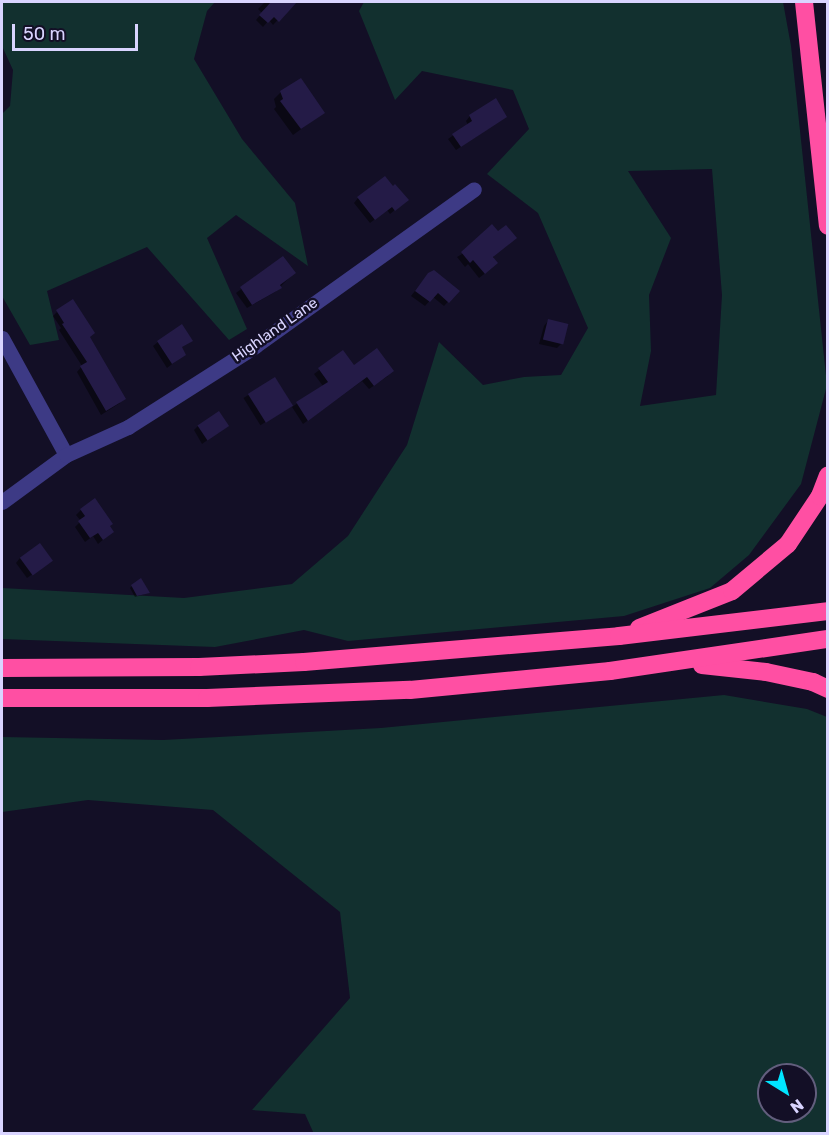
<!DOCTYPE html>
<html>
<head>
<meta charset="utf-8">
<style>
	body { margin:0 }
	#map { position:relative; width:829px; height:1135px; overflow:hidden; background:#130f26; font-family:Rubik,sans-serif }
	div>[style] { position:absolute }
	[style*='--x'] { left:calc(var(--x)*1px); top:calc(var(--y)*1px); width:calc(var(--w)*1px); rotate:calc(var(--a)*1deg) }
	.green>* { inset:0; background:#12302f }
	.shadow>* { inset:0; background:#0007; transform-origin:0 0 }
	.building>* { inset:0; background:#241b47; transform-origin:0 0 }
	.minor>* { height:15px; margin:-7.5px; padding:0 7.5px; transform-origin:7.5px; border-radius:7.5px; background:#3d3a85 }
	.motorway>* { height:18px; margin:-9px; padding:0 9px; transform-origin:9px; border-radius:9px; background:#ff4fa3 }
	span { translate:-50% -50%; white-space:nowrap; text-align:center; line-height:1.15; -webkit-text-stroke:5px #130f26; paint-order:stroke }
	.street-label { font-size:15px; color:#d9d4ff }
	.frame { position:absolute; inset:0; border:3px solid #d9d4ff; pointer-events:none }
	.north { position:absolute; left:757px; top:1063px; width:60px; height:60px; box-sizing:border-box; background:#130f26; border:2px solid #625e7d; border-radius:50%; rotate:143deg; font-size:16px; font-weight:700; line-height:24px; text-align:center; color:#d9d4ff }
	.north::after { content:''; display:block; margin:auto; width:21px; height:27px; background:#00e5ff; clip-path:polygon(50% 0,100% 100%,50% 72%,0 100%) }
	.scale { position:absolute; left:12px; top:24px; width:126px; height:27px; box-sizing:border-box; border:3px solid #d9d4ff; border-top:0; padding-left:8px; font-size:18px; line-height:21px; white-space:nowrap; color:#d9d4ff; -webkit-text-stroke:4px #130f26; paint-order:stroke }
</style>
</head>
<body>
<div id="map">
	<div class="green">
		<div style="clip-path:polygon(2px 2px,215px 2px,207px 11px,194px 59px,242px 139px,295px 203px,308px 266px,236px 215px,207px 238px,247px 329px,229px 340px,147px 247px,47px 291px,59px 340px,30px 345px,2px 296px,2px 114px,10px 106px,13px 70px,2px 46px)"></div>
		<div style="clip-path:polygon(evenodd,364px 2px,783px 2px,791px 46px,827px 385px,801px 484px,749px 555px,710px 588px,624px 616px,348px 641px,304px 630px,215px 647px,2px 639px,2px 588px,184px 598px,292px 584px,348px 536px,407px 445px,439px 342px,483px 385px,524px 377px,561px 375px,588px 328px,538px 213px,487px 174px,529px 129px,513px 90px,422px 71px,395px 100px,359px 11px,364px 2px,712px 169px,722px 295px,716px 395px,640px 406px,651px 351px,649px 295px,671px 238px,628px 171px,712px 169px)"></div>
		<div style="clip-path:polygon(evenodd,724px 695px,807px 709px,827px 717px,827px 1133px,314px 1134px,305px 1114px,252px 1110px,350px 998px,340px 912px,213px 810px,88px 800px,2px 812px,2px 737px,163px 740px,381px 728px,724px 695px,769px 1075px,805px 1075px,805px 1111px,769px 1111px,769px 1075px)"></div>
	</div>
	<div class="shadow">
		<div style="clip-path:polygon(265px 2px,295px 2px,273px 25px,269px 20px,263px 27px,256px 20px,262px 13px,258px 9px)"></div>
		<div style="clip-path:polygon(281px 92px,323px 113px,293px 135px,274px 109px,276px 107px,274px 99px)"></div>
		<div style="clip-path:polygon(470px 116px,506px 117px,456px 150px,448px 139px,468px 125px,466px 121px)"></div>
		<div style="clip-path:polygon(358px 198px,402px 204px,390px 214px,387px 210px,370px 223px,354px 203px)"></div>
		<div style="clip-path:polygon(498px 233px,492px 268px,479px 278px,468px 264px,465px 267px,457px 257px)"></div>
		<div style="clip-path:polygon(283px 258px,294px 273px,275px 292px,247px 308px,236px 293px)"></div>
		<div style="clip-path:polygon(428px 274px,458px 291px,444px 306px,433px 297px,425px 306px,411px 296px)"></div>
		<div style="clip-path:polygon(57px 312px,89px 337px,120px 403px,101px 415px,77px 372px,82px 366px,59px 330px,61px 328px,53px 316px)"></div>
		<div style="clip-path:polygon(548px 321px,561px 344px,557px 348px,539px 344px,544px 326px)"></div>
		<div style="clip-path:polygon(191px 340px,180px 348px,184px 355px,167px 368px,153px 346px,158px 342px)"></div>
		<div style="clip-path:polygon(343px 352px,353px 367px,388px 376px,369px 389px,362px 381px,303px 424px,292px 407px,323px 386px,314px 374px)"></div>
		<div style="left:274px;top:379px;width:32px;height:36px;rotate:58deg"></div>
		<div style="clip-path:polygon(198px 426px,227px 426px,202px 444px,194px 430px)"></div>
		<div style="clip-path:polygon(81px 510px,108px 526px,112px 532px,98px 544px,93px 536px,85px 542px,75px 527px,81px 521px,76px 515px)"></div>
		<div style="clip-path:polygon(20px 558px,51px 561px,27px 578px,16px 563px)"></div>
		<div style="clip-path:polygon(132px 586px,148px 593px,135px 597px,130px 588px)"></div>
	</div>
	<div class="building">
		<div style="clip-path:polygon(271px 2px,297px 2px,279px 22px,274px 17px,268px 23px,259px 15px)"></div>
		<div style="clip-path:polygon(301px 78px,325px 113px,301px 129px,280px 101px,283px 99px,280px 91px)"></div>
		<div style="clip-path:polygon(496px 98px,507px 117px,461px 147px,452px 134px,472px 121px,469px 115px)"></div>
		<div style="clip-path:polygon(385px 176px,393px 186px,395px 184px,409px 200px,395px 211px,392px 207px,375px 220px,357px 197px)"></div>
		<div style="clip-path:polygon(492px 224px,498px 231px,506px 225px,517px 238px,493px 257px,498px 263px,485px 274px,473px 260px,470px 263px,461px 252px)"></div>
		<div style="clip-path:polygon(283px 256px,296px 273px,280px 285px,282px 288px,252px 305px,240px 287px)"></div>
		<div style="clip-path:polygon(434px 270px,460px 291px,449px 303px,438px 293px,430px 302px,415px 291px,428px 273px)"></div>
		<div style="clip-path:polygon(73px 299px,95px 333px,90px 337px,126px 399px,106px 411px,80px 366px,87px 362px,62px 324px,64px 323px,56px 310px)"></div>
		<div style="left:548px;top:319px;width:21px;height:21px;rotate:14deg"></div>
		<div style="clip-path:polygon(182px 324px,193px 341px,182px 347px,186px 355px,172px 364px,157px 341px)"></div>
		<div style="clip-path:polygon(377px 348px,394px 371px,374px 386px,367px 377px,308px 421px,296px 402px,328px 382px,318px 368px,343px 350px,354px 365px)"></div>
		<div style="left:275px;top:377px;width:34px;height:32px;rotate:58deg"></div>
		<div style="left:219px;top:411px;width:18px;height:26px;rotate:56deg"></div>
		<div style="clip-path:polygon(95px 498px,113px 524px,110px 526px,114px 532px,103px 540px,98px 533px,90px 538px,78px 521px,85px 516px,80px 509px)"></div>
		<div style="left:40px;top:543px;width:22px;height:25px;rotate:54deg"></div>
		<div style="clip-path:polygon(141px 578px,150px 593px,137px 596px,131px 585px)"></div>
	</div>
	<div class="minor">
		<div style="--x:2;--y:338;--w:133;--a:61.3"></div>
		<div style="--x:2;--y:502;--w:79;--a:-36.3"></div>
		<div style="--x:66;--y:455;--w:68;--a:-24.3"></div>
		<div style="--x:128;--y:427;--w:151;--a:-32.5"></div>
		<div style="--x:255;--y:346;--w:269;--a:-35.6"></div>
	</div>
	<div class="motorway">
		<div style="--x:804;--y:2;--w:225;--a:83.9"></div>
		<div style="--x:639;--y:628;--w:100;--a:-21.7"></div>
		<div style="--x:732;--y:591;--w:73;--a:-40"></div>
		<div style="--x:788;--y:544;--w:58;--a:-56.3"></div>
		<div style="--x:820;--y:496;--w:22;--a:-69"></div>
		<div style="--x:702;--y:665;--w:64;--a:6.2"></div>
		<div style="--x:766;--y:672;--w:48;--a:12"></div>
		<div style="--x:813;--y:682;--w:17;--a:25"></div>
		<div style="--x:2;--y:668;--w:197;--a:-0.3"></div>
		<div style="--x:199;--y:667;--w:105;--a:-2.7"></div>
		<div style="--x:304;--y:662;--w:316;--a:-4.7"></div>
		<div style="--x:619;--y:636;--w:210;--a:-6.8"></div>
		<div style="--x:2;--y:698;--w:205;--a:0"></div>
		<div style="--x:207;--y:698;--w:203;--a:-2.3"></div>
		<div style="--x:410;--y:690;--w:201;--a:-5.4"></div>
		<div style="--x:610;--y:671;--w:220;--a:-8.4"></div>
	</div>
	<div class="street-label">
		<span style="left:275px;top:330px;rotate:-35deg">Highland Lane</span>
	</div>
	<div class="frame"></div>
	<div class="north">N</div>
	<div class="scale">50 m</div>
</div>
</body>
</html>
